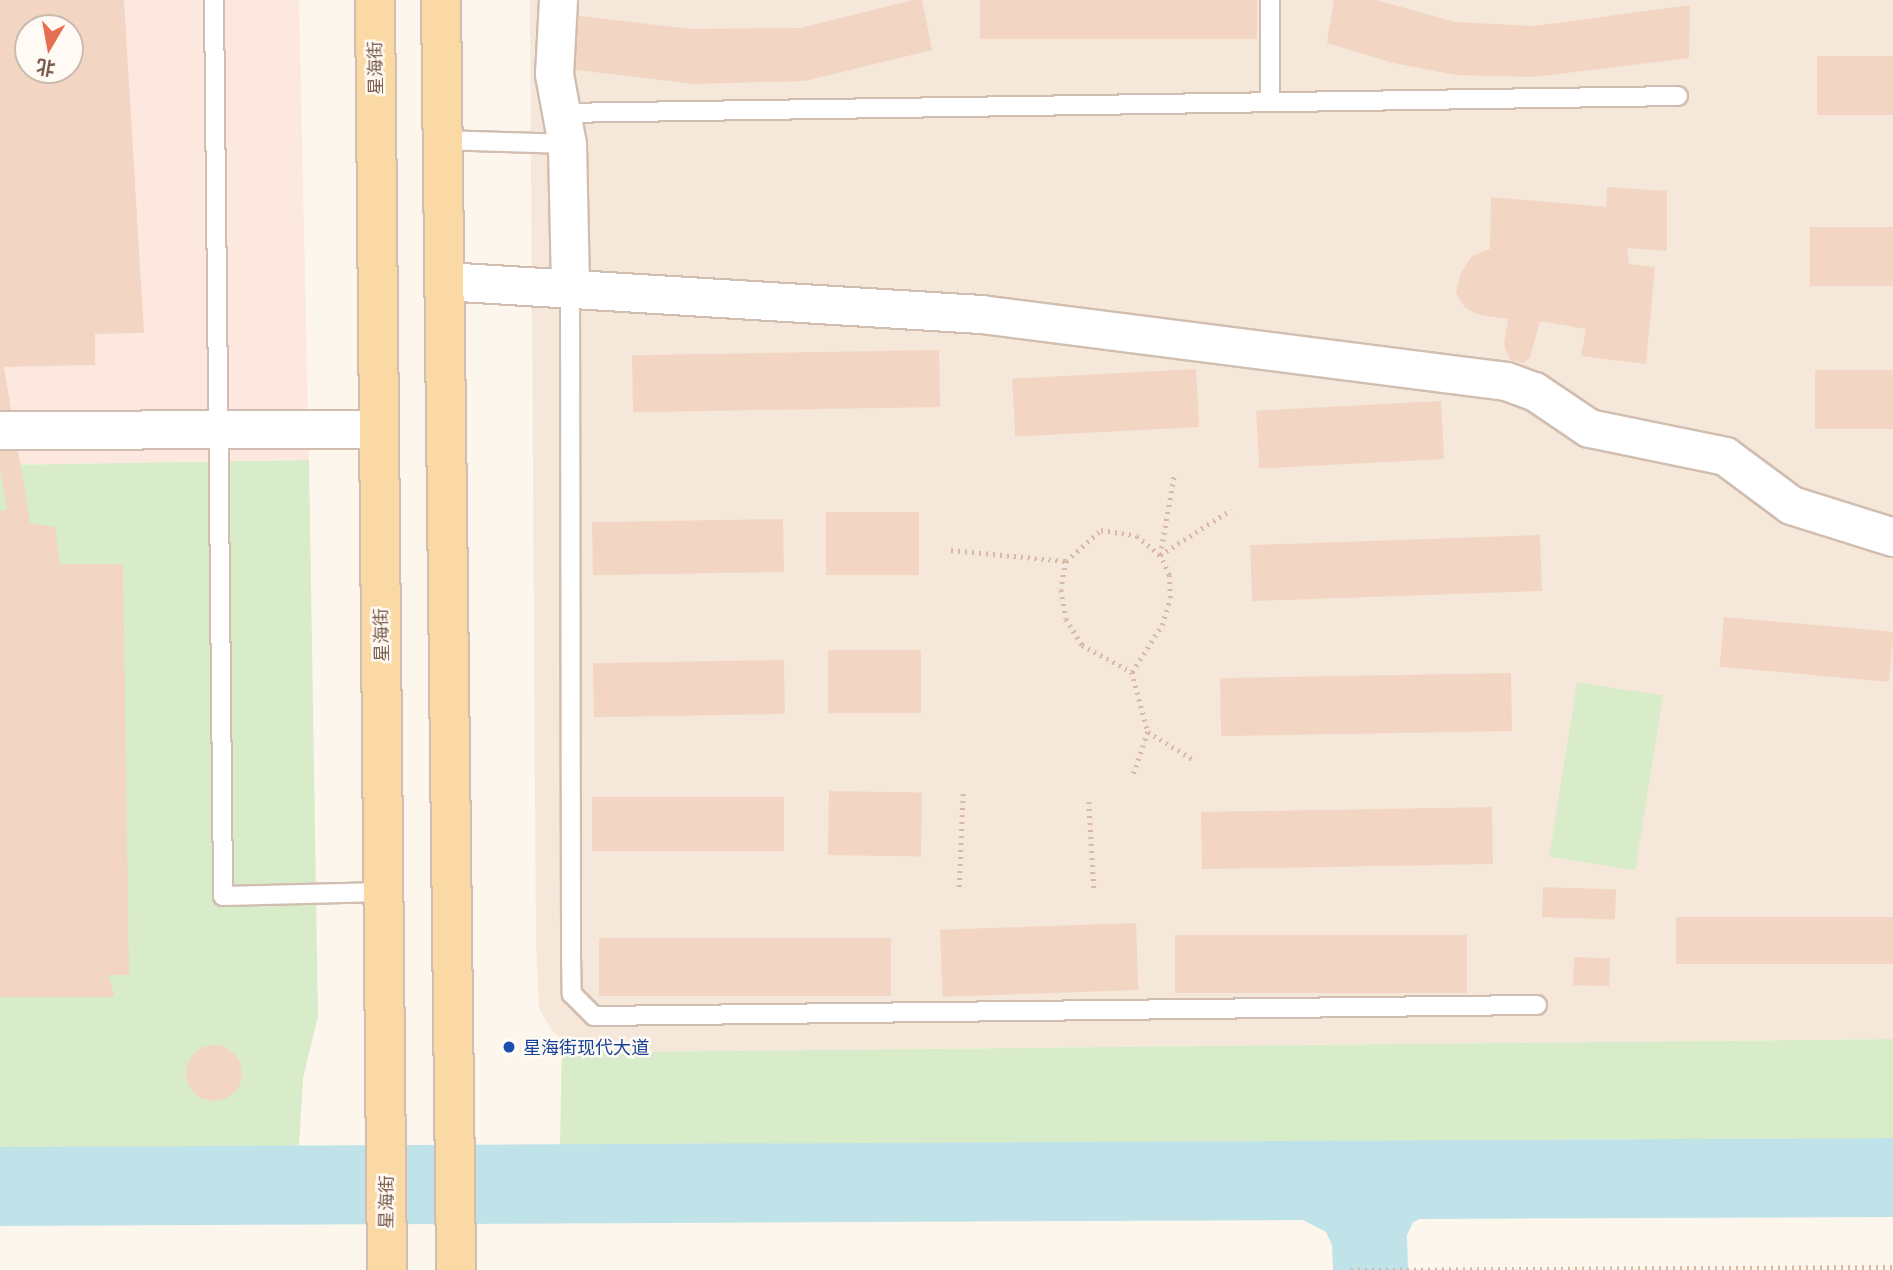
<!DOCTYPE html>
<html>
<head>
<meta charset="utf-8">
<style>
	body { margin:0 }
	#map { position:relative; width:1893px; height:1270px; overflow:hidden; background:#fdf6ec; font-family:Barlow,"Noto Sans SC",sans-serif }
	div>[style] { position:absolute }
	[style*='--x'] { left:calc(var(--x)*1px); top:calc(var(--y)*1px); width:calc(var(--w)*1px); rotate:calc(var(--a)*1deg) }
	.residential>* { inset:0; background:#f5e8da }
	.commercial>* { inset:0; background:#fde8e0 }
	.green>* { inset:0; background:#d8ecc9; transform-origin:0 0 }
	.water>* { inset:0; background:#bfe3e8 }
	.building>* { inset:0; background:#f3d5c3; transform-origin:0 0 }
	.round { border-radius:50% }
	.path>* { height:4.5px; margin-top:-2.25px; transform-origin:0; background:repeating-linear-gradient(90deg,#d9b8a5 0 2px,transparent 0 7px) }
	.roads { filter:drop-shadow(2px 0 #d1beb0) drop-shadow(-2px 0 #d1beb0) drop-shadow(0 2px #d1beb0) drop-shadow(0 -2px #d1beb0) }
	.lane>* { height:18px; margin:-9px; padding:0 9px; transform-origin:9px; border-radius:9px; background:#fff }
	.street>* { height:37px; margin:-18.5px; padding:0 18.5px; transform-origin:18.5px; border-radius:18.5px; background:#fff }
	.primary>* { height:38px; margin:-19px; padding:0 19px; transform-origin:19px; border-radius:19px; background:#fbd9a5 }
	.dots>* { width:19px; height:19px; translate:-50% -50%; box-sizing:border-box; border:4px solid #fffaf3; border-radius:50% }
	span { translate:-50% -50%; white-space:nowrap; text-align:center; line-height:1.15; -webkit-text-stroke:5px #fffaf3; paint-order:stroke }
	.street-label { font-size:18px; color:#7a5c4d }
	.transit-label { font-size:18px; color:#164399 }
	.left { translate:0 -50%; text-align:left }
	.north { position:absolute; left:14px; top:14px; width:70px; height:70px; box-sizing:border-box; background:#fffaf3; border:2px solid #cabbb1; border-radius:50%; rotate:190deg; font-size:19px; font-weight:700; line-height:28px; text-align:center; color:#7a5c4d }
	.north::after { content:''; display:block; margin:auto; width:24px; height:32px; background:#e76f51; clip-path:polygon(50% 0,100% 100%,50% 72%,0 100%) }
</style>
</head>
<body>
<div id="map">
	<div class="residential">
		<div style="clip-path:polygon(530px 0,1893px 0,1893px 1039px,620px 1052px,577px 1048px,552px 1031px,539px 1008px,536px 946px)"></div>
	</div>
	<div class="commercial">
		<div style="clip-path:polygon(evenodd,0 0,299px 0,309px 460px,0 465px,0 0,28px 28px,70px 28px,70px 70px,28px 70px,28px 28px)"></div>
	</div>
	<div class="green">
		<div style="clip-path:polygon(309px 460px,318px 1016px,303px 1078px,299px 1146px,0 1147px,0 465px)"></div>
		<div style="left:1577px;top:682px;width:87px;height:177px;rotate:9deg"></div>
		<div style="clip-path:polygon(562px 1038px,577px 1048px,620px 1052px,1893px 1039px,1893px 1138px,560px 1145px)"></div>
	</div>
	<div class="water">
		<div style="clip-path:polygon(1893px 1138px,1893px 1217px,1420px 1219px,1413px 1222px,1407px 1235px,1408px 1270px,1333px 1270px,1332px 1245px,1326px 1232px,1303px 1220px,0 1226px,0 1147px)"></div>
	</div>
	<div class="building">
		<div style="clip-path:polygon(evenodd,0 0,124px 0,144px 333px,95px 334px,95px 365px,4px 367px,30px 523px,55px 527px,60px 564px,123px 564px,129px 975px,108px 975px,115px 997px,0 997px,0 511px,7px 510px,0 467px,0 0,28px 28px,70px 28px,70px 70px,28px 70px,28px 28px)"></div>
		<div style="clip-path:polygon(913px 0,922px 0,932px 50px,805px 81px,694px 84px,568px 69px,572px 15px,690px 29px,800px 28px)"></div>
		<div style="left:980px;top:0;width:277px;height:39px"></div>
		<div style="clip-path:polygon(1334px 0,1376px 0,1455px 22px,1535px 26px,1690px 5px,1689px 58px,1534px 77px,1456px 75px,1393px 63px,1327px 43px)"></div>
		<div style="left:1893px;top:56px;width:59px;height:76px;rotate:90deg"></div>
		<div style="clip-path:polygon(1607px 187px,1667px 191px,1667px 251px,1627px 248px,1629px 264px,1655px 267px,1646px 364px,1581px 356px,1586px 329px,1540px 321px,1530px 358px,1523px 363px,1510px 360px,1504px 344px,1508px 319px,1480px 315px,1465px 308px,1456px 293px,1461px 273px,1472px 256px,1490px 249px,1491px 197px,1606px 207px)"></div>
		<div style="left:1893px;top:227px;width:59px;height:83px;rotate:90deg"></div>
		<div style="left:939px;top:350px;width:57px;height:307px;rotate:89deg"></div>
		<div style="left:1196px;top:369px;width:58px;height:184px;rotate:87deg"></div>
		<div style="left:1893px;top:370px;width:59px;height:78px;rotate:90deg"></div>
		<div style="left:1441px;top:401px;width:58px;height:185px;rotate:87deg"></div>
		<div style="left:826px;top:512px;width:93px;height:63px"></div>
		<div style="left:783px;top:519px;width:53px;height:191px;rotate:89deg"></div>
		<div style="left:1540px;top:535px;width:56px;height:290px;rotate:88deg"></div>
		<div style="left:1724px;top:617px;width:170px;height:50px;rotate:5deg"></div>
		<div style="left:828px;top:650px;width:93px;height:63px"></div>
		<div style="left:784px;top:660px;width:54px;height:191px;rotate:89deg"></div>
		<div style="left:1511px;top:673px;width:58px;height:291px;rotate:89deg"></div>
		<div style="left:829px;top:791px;width:93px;height:64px;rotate:1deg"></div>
		<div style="left:784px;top:797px;width:54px;height:192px;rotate:90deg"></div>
		<div style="left:1492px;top:807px;width:57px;height:291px;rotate:89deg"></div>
		<div style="left:1543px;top:887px;width:73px;height:30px;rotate:2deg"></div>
		<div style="left:1893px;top:917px;width:47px;height:217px;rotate:90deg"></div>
		<div style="left:1136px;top:923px;width:67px;height:196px;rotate:88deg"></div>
		<div style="left:1467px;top:935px;width:58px;height:292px;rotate:90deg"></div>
		<div style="left:891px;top:938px;width:58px;height:292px;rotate:90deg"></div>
		<div style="left:1574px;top:957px;width:36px;height:28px;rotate:2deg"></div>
		<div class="round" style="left:186px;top:1045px;width:56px;height:56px"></div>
	</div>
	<div class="path">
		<div style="--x:951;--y:550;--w:116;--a:5.5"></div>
		<div style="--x:1066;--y:561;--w:29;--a:100"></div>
		<div style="--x:1061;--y:590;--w:29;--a:80"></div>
		<div style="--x:1066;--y:619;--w:31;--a:58"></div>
		<div style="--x:1082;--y:645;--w:57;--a:28.4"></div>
		<div style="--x:1132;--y:672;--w:62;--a:75.1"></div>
		<div style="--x:1148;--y:732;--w:46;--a:108.8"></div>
		<div style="--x:1066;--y:561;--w:47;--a:-41.5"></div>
		<div style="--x:1101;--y:530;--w:36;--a:9"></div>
		<div style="--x:1137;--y:536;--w:30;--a:40"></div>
		<div style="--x:1160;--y:555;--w:84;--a:-32.4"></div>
		<div style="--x:1132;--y:672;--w:56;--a:-57.4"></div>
		<div style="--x:1162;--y:625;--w:28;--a:-73"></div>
		<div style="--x:1170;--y:598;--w:23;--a:-92"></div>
		<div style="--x:1169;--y:575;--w:22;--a:-114"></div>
		<div style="--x:1160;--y:555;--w:80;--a:-80"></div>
		<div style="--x:1148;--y:732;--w:54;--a:31.3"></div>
		<div style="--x:1089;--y:802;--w:88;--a:86.7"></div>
		<div style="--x:959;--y:887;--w:94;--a:-87.6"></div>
		<div style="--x:1351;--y:1270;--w:542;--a:-0.32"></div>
	</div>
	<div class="roads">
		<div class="lane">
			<div style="--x:214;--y:0;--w:896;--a:89.42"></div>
			<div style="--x:223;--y:896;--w:161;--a:-1.4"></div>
			<div style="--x:1270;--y:0;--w:100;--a:90"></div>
			<div style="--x:560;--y:113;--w:1118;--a:-0.87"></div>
			<div style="--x:442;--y:140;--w:125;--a:1.8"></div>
			<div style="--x:570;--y:290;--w:665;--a:89.91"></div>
			<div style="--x:571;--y:955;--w:39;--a:89"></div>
			<div style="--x:572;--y:994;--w:31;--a:45"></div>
			<div style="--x:594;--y:1016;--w:943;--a:-0.67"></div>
		</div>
		<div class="street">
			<div style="--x:558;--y:0;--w:74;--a:93.1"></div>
			<div style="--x:554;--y:74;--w:71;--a:79.5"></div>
			<div style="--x:567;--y:144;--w:146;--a:88.8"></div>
			<div style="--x:444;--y:281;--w:538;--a:3.52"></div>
			<div style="--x:981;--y:314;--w:529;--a:7.27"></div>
			<div style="--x:1506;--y:381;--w:30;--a:20"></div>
			<div style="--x:1534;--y:391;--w:66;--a:33.9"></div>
			<div style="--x:1589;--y:428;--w:139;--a:11.6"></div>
			<div style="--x:1725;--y:456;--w:82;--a:36.6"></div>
			<div style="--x:1791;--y:505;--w:107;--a:17.4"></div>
			<div style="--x:0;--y:430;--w:379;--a:-0.2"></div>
		</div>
		<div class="primary">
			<div style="--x:375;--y:0;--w:1270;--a:89.46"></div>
			<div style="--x:441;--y:0;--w:1270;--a:89.32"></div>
		</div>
	</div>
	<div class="dots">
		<div style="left:509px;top:1047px;background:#1a4fb4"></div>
	</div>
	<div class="street-label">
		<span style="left:375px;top:68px;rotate:-91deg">星海街</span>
		<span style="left:381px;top:635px;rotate:-91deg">星海街</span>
		<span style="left:386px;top:1202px;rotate:-89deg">星海街</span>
	</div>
	<div class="transit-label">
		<span class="left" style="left:523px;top:1047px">星海街现代大道</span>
	</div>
	<div class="north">北</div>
</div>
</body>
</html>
